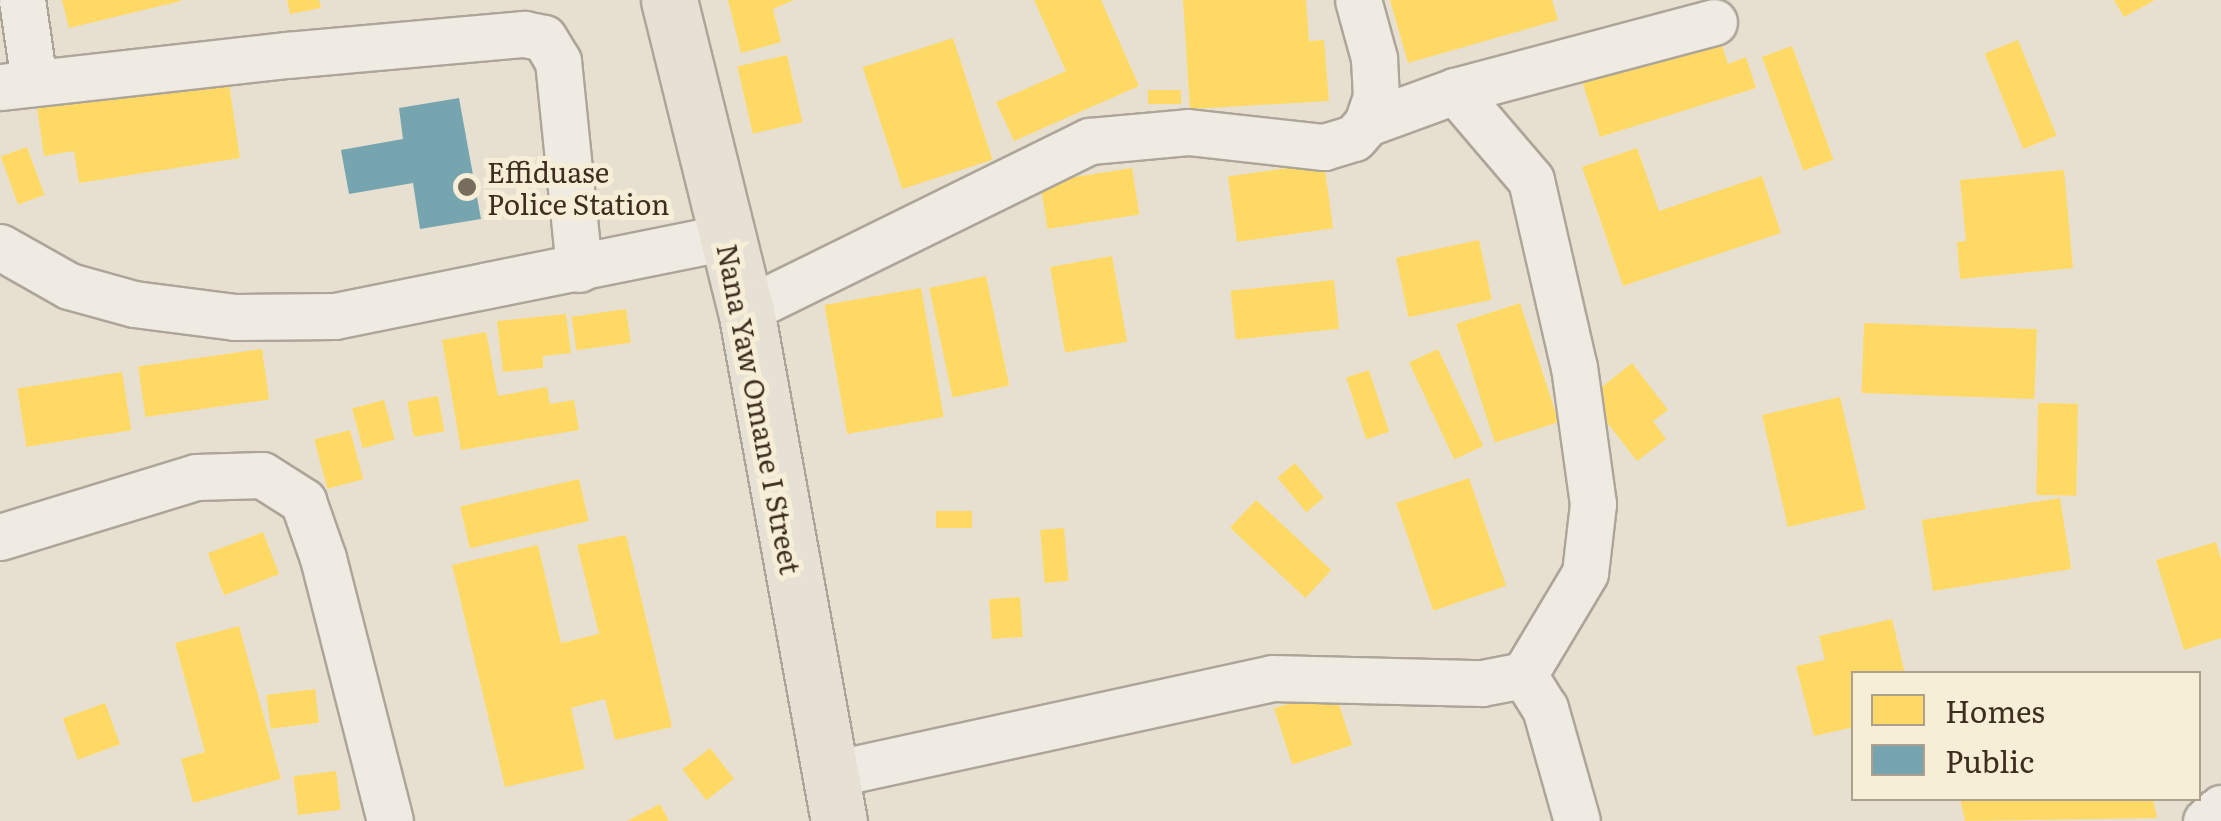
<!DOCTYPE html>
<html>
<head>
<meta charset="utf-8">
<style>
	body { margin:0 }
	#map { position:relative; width:2221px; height:821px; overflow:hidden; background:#e7e0d1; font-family:Literata,serif }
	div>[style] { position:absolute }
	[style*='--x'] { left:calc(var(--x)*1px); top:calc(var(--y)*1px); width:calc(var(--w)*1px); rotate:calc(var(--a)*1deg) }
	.homes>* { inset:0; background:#ffd966; transform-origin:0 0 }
	.public>* { inset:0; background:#76a5af }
	.roads { filter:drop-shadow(2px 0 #ada599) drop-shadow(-2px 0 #ada599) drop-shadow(0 2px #ada599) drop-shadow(0 -2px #ada599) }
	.minor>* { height:45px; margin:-22.5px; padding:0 22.5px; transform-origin:22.5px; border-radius:22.5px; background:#efebe3 }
	.primary>* { height:55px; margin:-27.5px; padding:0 27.5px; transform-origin:27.5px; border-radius:27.5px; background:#e6e1d4 }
	.dots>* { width:28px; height:28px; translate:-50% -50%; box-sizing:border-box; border:5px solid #f7eed8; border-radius:50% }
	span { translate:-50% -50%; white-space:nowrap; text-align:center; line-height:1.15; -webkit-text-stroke:10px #f7eed8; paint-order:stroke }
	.poi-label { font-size:28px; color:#3d2e20 }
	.left { translate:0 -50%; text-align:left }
	.street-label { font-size:28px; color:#3d2e20 }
	.legend { position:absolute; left:1851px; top:671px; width:350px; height:130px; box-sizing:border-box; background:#f7eed8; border:2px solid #ada18e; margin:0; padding:12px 18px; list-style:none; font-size:30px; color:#3d2e20 }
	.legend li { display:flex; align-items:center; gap:20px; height:50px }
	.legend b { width:50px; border:2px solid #ada18e }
</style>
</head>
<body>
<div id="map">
	<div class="homes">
		<div style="clip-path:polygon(62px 0,181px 0,181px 1px,69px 28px)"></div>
		<div style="clip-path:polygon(287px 0,319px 0,321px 8px,290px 14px)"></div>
		<div style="clip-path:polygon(728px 0,794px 0,773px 9px,781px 42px,741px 53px)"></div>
		<div style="clip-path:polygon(1034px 0,1101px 0,1139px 86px,1014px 141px,996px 102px,1066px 71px)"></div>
		<div style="clip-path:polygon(1183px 0,1306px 0,1309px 41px,1324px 40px,1329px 101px,1190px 109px)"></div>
		<div style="clip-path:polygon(1390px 0,1552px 0,1558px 20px,1408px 63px)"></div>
		<div style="clip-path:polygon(2114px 0,2155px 0,2124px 17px)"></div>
		<div style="clip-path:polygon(1718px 32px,1728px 64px,1746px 57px,1756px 88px,1600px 137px,1580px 75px)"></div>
		<div style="left:953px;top:38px;width:128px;height:95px;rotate:72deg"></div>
		<div style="left:2018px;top:40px;width:103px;height:36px;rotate:68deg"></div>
		<div style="left:1792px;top:46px;width:121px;height:32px;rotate:70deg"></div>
		<div style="left:787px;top:55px;width:69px;height:51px;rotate:77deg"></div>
		<div style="clip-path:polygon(228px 77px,240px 158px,79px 183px,74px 151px,44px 156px,37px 107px)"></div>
		<div style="left:1148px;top:90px;width:33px;height:14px"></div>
		<div style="left:27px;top:147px;width:51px;height:28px;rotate:70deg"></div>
		<div style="clip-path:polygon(1637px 148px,1659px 211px,1762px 176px,1781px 233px,1623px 286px,1582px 167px)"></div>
		<div style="left:1324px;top:163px;width:66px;height:97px;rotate:82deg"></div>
		<div style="left:1132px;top:168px;width:47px;height:93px;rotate:81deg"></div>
		<div style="clip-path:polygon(2064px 170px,2073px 268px,1960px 279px,1957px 242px,1966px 241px,1960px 180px)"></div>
		<div style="left:1479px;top:240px;width:61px;height:85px;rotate:78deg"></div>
		<div style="left:1112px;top:256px;width:87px;height:63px;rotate:80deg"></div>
		<div style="left:986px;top:276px;width:112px;height:58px;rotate:78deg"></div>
		<div style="left:1334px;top:280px;width:49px;height:104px;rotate:84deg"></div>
		<div style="left:921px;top:288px;width:131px;height:98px;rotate:80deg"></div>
		<div style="left:1520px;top:303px;width:125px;height:67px;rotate:72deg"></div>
		<div style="left:626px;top:309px;width:34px;height:55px;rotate:82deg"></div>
		<div style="clip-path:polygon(566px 314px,571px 353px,543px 356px,543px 368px,503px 372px,497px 321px)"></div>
		<div style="left:1864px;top:323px;width:173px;height:70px;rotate:2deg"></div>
		<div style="clip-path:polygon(486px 332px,498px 396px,547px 387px,550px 404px,574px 400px,579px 430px,461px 450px,442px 340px)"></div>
		<div style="left:262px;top:349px;width:51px;height:125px;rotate:82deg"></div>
		<div style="left:1438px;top:349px;width:107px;height:32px;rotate:65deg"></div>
		<div style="clip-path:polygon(1632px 363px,1668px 410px,1653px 421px,1666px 439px,1637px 461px,1588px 398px)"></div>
		<div style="left:1369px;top:370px;width:65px;height:24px;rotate:72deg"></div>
		<div style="left:122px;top:372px;width:59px;height:106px;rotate:81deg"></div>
		<div style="left:438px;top:396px;width:36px;height:31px;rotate:80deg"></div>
		<div style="left:1840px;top:397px;width:115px;height:80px;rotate:77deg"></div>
		<div style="left:384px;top:400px;width:41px;height:33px;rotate:75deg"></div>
		<div style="left:2038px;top:403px;width:40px;height:92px;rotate:1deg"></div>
		<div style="left:350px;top:430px;width:51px;height:37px;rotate:75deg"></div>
		<div style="left:1295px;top:463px;width:45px;height:23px;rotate:50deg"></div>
		<div style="left:1469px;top:478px;width:114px;height:77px;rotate:71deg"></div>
		<div style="left:579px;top:479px;width:43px;height:122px;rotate:77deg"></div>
		<div style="left:2060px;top:498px;width:72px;height:140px;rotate:81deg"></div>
		<div style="left:1256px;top:500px;width:103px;height:38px;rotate:43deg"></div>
		<div style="left:972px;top:511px;width:17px;height:36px;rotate:90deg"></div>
		<div style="left:1064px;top:528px;width:53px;height:24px;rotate:85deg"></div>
		<div style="left:263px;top:532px;width:45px;height:59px;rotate:69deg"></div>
		<div style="clip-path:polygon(626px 535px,672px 727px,615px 740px,605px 699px,571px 708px,585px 769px,505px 787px,452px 565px,538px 545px,561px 643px,599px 634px,577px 545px)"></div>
		<div style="clip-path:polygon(2216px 542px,2221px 560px,2221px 638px,2184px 650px,2156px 560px)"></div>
		<div style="left:1020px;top:597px;width:40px;height:31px;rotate:86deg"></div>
		<div style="clip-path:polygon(1892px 619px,1905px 674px,1854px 674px,1854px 727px,1814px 736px,1796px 666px,1825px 660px,1819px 636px)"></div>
		<div style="clip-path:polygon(239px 626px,281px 779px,193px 803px,181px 759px,205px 752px,175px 643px)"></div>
		<div style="left:315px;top:689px;width:34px;height:49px;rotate:83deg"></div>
		<div style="left:1334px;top:689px;width:59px;height:63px;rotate:72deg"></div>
		<div style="left:105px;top:703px;width:44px;height:45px;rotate:70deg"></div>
		<div style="left:710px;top:748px;width:39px;height:35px;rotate:52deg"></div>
		<div style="left:336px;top:771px;width:39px;height:43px;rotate:83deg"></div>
		<div style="clip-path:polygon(1960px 798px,2153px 798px,2157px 818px,1965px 821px)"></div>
		<div style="clip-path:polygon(660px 804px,669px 821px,627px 821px)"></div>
	</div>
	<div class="public">
		<div style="clip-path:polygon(459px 98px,481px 219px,420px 229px,413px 183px,349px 194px,341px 150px,403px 139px,399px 108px)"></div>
	</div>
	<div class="roads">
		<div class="minor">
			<div style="--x:22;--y:0;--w:82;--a:81.6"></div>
			<div style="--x:0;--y:87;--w:289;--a:-6.4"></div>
			<div style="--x:287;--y:55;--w:238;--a:-5.1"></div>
			<div style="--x:524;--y:34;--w:20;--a:11"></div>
			<div style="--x:544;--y:38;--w:27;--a:59"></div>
			<div style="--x:558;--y:61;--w:209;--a:84.2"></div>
			<div style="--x:1455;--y:91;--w:117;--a:49.5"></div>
			<div style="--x:1531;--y:180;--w:192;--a:77.1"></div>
			<div style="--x:1574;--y:367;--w:138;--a:82.1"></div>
			<div style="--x:1593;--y:504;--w:69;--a:96.6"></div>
			<div style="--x:1585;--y:573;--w:119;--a:120.9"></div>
			<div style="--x:1367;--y:123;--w:94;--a:-20"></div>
			<div style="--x:1455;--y:91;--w:268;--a:-14.9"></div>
			<div style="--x:0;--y:247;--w:79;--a:29.5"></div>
			<div style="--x:69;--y:286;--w:67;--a:15.5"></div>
			<div style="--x:134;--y:304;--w:102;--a:7.3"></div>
			<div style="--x:235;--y:317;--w:100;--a:-0.6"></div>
			<div style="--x:335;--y:316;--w:399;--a:-11.4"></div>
			<div style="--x:746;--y:310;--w:383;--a:-26.2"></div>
			<div style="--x:1090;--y:141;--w:98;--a:-5.2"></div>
			<div style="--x:1188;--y:132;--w:137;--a:6.3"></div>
			<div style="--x:1324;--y:147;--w:31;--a:-17"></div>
			<div style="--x:1354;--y:138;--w:20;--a:-49"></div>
			<div style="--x:1367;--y:123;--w:28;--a:-71"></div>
			<div style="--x:1376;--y:97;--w:39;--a:-93"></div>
			<div style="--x:1374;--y:58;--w:60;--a:-105.4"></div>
			<div style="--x:0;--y:537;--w:205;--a:-17"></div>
			<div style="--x:196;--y:477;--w:66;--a:-1.7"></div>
			<div style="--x:262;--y:475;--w:49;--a:32.4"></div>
			<div style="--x:303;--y:501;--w:60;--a:70.7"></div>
			<div style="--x:323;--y:558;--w:271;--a:75.7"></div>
			<div style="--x:828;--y:775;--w:454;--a:-12.3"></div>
			<div style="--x:1272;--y:678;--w:210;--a:1.4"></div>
			<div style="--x:1482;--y:683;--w:43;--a:-10.8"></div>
			<div style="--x:1524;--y:675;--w:39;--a:58"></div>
			<div style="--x:1545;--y:708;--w:117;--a:74.2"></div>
			<div style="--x:2206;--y:821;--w:20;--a:-41"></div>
		</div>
		<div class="primary">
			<div style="--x:669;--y:0;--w:319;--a:76.1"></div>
			<div style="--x:746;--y:310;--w:519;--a:79.69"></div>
		</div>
	</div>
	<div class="dots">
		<div style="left:467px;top:187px;background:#786c5e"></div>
	</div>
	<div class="poi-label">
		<span class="left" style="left:487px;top:187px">Effiduase<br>Police Station</span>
	</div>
	<div class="street-label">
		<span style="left:760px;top:409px;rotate:79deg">Nana Yaw Omane I Street</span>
	</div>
	<ul class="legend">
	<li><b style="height:28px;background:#ffd966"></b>Homes</li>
	<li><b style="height:28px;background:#76a5af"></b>Public</li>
	</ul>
</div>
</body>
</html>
